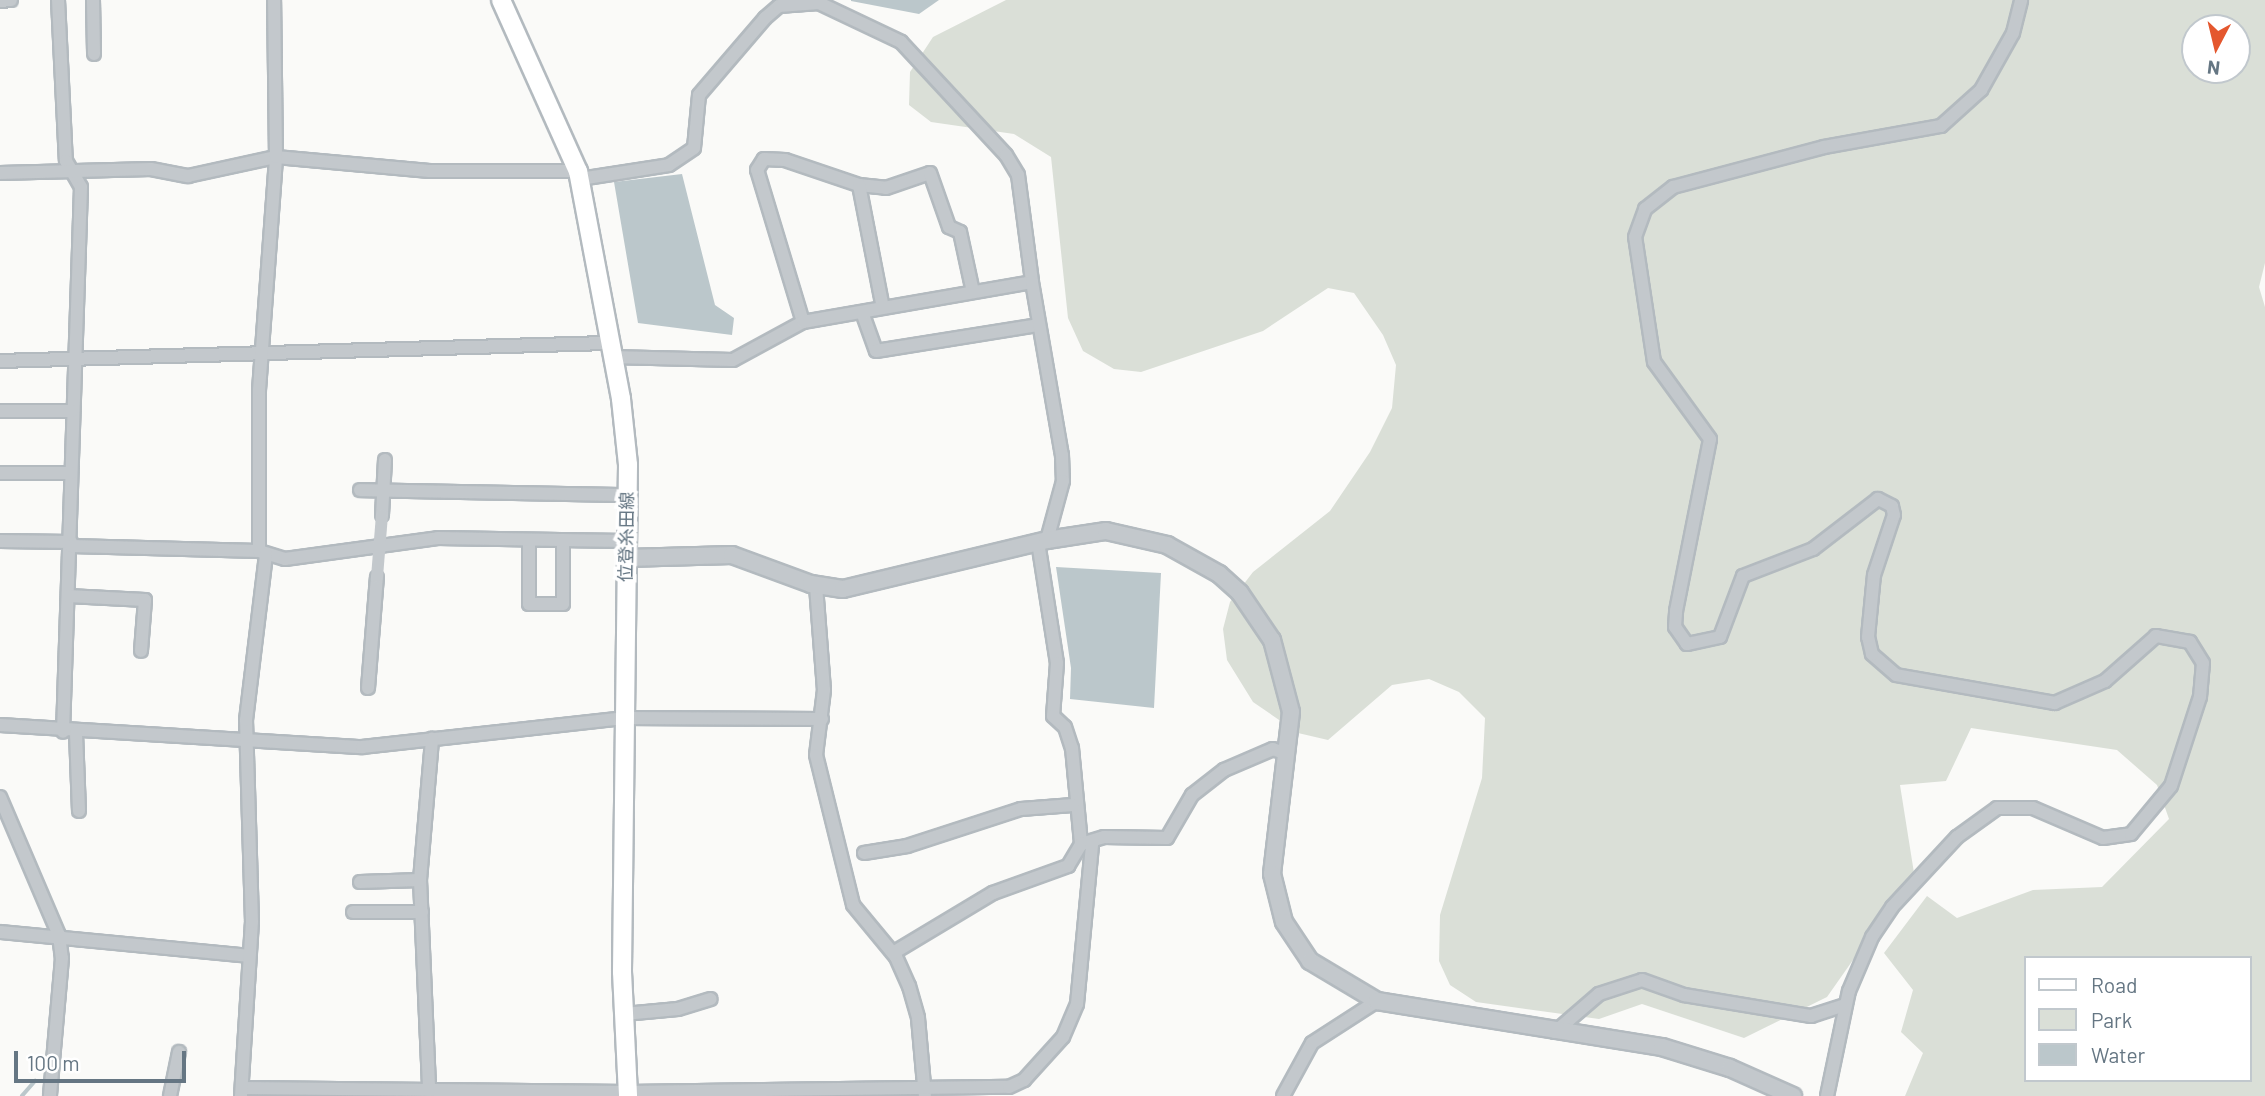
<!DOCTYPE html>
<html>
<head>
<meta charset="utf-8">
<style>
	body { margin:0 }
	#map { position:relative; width:2265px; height:1096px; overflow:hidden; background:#fafaf8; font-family:Barlow,"Noto Sans JP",sans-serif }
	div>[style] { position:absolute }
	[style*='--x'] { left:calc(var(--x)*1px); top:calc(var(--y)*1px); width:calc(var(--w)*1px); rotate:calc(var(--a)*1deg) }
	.green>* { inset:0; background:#dadfd7 }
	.water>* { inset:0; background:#bbc7cb }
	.stream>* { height:3.5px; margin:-1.75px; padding:0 1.75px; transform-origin:1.75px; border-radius:1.75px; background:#bbc7cb }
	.roads { filter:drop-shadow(2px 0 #b3babf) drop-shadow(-2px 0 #b3babf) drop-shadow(0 2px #b3babf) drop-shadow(0 -2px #b3babf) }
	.minor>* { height:12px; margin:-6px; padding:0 6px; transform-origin:6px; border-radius:6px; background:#c3c8cc }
	.tertiary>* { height:16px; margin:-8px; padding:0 8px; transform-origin:8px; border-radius:8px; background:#c3c8cc }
	.secondary>* { height:18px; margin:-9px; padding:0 9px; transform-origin:9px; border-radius:9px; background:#fff }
	.minor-bridge>* { height:12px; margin:-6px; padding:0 6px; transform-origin:6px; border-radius:6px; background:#c3c8cc }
	span { translate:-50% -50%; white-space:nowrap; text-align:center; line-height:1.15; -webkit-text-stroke:7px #fff; paint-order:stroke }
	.street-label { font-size:18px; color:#657683 }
	.legend { position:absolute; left:2024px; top:956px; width:228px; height:126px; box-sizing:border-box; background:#fff; border:2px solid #c1c8cd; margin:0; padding:9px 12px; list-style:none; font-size:21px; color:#657683 }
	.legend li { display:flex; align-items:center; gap:14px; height:35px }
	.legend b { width:35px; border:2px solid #c1c8cd }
	.north { position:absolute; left:2181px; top:14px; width:70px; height:70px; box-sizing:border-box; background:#fff; border:2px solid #c1c8cd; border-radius:50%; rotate:187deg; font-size:19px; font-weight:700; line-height:28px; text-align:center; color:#657683 }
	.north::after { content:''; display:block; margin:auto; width:24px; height:32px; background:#e4572e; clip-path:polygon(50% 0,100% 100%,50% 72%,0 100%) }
	.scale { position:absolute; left:14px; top:1051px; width:172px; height:32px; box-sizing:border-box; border:4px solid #657683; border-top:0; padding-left:9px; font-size:21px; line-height:24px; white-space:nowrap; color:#657683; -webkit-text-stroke:5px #fff; paint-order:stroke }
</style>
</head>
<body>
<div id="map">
	<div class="green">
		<div style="clip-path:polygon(evenodd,1006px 0,2265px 0,2265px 263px,2259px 287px,2265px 307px,2265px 1096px,1905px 1096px,1923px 1053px,1901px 1032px,1913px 990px,1884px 953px,1927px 896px,1957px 918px,2033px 890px,2102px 887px,2169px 819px,2157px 785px,2117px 750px,1971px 728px,1946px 781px,1900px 785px,1914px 873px,1827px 997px,1744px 1038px,1642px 1004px,1599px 1019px,1476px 1002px,1450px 985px,1439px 961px,1440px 915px,1482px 778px,1485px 718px,1459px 692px,1429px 679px,1392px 685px,1328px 740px,1298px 733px,1253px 702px,1227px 660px,1223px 629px,1230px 602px,1253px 572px,1330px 511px,1370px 452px,1392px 408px,1396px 365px,1383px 335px,1354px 293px,1328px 288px,1263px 331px,1141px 372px,1114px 369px,1083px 351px,1068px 318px,1051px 157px,1014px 134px,931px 122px,909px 105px,910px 72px,933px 37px,1006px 0,2195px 28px,2237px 28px,2237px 70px,2195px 70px,2195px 28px,1006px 0,2025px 958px,2249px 958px,2249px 1080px,2025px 1080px,2025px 958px)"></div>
	</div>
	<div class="water">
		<div style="clip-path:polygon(939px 0,919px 14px,851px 1px,851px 0)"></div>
		<div style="clip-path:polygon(682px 174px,715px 305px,734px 318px,732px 335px,638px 323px,614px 182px)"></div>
		<div style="clip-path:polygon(1056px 567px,1161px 573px,1154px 708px,1070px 699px,1071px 668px)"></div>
	</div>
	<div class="stream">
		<div style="--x:22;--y:1096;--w:20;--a:-49"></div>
	</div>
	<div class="roads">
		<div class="minor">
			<div style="--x:58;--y:0;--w:161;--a:87.2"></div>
			<div style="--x:66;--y:161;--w:30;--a:60"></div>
			<div style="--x:81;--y:187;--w:545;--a:91.89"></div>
			<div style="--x:93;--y:0;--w:54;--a:88.9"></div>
			<div style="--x:0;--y:1;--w:11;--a:-5"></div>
			<div style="--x:0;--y:173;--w:151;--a:-1.5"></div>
			<div style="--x:151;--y:169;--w:38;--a:11"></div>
			<div style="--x:188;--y:176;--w:90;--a:-12.2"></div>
			<div style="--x:276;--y:157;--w:154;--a:5.2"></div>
			<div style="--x:429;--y:171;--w:149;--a:0"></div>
			<div style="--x:580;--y:179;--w:90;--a:-8.9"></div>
			<div style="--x:669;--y:165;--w:30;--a:-34"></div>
			<div style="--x:694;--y:148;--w:53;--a:-84.6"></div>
			<div style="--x:699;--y:95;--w:101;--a:-49.4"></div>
			<div style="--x:765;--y:18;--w:18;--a:-41"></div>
			<div style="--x:779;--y:6;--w:40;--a:-4.3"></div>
			<div style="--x:819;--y:3;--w:91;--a:25.4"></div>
			<div style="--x:901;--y:42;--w:154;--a:47.1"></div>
			<div style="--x:1006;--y:155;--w:23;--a:59"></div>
			<div style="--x:1018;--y:175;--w:108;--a:82.5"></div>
			<div style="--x:859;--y:185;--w:27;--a:6"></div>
			<div style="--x:886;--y:188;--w:46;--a:-18.8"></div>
			<div style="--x:930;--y:173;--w:57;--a:70.6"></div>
			<div style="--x:949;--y:227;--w:12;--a:24"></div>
			<div style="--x:960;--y:232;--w:61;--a:77.8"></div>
			<div style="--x:862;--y:312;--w:41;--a:70.3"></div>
			<div style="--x:876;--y:351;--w:165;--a:-9.1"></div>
			<div style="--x:803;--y:322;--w:159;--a:-106.8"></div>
			<div style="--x:757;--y:170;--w:13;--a:-58"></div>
			<div style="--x:764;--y:159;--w:21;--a:3"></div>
			<div style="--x:785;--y:160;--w:78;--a:18.7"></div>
			<div style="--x:859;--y:185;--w:125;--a:79"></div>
			<div style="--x:611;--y:357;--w:122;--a:1.4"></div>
			<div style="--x:733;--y:360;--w:80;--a:-28.5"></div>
			<div style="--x:803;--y:322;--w:232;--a:-9.9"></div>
			<div style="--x:1032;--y:282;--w:176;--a:80.2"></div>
			<div style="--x:1062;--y:455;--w:26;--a:88"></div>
			<div style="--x:1063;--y:481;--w:61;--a:105.2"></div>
			<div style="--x:0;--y:361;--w:608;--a:-1.7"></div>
			<div style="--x:0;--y:411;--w:72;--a:0"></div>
			<div style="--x:0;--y:473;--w:71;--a:0"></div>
			<div style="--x:360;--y:490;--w:267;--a:1.1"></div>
			<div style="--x:382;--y:515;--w:55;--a:-86.9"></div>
			<div style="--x:529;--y:540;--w:64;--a:90"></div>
			<div style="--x:529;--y:604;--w:34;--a:0"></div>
			<div style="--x:563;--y:604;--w:64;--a:-90"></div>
			<div style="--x:0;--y:541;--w:71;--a:0.8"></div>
			<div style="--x:1038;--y:542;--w:122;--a:81.1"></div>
			<div style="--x:1057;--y:663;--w:53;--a:94.3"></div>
			<div style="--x:1053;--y:716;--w:16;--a:43"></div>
			<div style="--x:1065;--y:727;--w:22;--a:72"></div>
			<div style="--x:1072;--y:748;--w:96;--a:84.6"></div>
			<div style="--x:1081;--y:844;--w:24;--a:-17"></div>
			<div style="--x:1104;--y:837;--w:63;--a:0.9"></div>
			<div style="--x:1167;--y:838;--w:50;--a:-59.8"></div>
			<div style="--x:1192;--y:795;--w:41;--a:-38"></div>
			<div style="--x:1224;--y:770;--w:53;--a:-23.2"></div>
			<div style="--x:1273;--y:749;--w:14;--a:21"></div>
			<div style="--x:71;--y:546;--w:188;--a:1.5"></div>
			<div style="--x:259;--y:551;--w:27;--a:17"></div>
			<div style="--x:285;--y:559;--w:154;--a:-7.8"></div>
			<div style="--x:438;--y:538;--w:188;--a:0.9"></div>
			<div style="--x:259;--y:551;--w:161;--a:-90"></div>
			<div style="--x:259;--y:390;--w:234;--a:-85.8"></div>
			<div style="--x:276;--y:157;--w:157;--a:-90.7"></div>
			<div style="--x:816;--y:586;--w:104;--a:85.6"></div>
			<div style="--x:824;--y:690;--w:65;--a:97"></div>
			<div style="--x:816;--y:755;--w:154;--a:76.1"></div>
			<div style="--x:853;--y:905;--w:67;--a:50.4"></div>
			<div style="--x:896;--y:957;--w:32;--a:66"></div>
			<div style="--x:909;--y:986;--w:33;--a:74"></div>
			<div style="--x:918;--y:1018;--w:78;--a:84.9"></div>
			<div style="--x:68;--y:596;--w:77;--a:3"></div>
			<div style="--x:145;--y:600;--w:51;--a:94.5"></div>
			<div style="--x:368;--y:688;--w:111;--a:-85.4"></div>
			<div style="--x:0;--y:725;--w:363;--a:3.5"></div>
			<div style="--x:362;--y:747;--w:263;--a:-6.3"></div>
			<div style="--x:623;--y:718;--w:199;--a:0.3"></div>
			<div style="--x:76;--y:733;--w:78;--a:87.8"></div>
			<div style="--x:0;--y:797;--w:150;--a:66.9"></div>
			<div style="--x:59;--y:935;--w:23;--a:83"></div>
			<div style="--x:62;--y:958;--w:139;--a:95"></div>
			<div style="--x:864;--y:853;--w:44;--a:-9.2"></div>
			<div style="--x:907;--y:846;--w:120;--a:-18"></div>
			<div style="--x:1021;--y:809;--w:52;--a:-4.4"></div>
			<div style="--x:420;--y:880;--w:210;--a:87.5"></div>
			<div style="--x:360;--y:882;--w:60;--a:-1.9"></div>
			<div style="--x:420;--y:880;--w:142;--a:-85.1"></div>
			<div style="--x:353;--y:912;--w:69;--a:0"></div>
			<div style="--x:0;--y:932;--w:248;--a:5.5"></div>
			<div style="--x:893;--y:953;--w:117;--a:-31"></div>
			<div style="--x:993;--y:893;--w:80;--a:-19.8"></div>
			<div style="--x:1068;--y:866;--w:26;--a:-59"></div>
			<div style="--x:624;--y:1014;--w:54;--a:-5.3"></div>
			<div style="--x:678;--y:1009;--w:34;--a:-17"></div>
			<div style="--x:1555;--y:1032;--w:58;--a:-40.8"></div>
			<div style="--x:1599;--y:994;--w:45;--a:-18"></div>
			<div style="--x:1642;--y:980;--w:45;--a:19.7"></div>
			<div style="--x:1684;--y:995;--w:129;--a:9.4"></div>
			<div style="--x:1811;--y:1016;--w:36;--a:-18"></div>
			<div style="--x:242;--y:1088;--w:386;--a:0.6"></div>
			<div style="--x:628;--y:1092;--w:381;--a:-0.8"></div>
			<div style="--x:1009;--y:1087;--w:17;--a:-25"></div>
			<div style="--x:1024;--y:1080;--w:58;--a:-47.8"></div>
			<div style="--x:1063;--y:1037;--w:36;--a:-67"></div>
			<div style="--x:1077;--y:1004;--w:161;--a:-84.6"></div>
			<div style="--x:170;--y:1096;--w:45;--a:-78.4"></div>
			<div style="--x:241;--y:1096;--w:174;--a:-86.4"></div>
			<div style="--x:252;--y:922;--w:202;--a:-91.7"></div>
			<div style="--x:246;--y:720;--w:167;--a:-83.1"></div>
			<div style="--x:1283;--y:1096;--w:60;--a:-61.3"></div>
			<div style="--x:1312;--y:1043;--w:77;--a:-32.9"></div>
			<div style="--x:1827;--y:1096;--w:107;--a:-78.2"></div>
			<div style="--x:1849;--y:991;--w:59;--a:-66.9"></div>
			<div style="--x:1872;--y:937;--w:36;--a:-56"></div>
			<div style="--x:1892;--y:907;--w:96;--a:-47.1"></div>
			<div style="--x:1957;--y:837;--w:49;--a:-35.9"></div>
			<div style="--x:1997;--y:808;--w:36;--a:0"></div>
			<div style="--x:2033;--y:808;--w:76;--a:23.2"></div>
			<div style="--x:2103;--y:838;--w:28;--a:-8"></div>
			<div style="--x:2131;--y:834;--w:62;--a:-50.2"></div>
			<div style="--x:2171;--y:786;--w:94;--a:-72"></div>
			<div style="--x:2200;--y:697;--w:34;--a:-85"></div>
			<div style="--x:2203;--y:663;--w:25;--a:-122"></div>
			<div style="--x:2190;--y:642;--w:35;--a:-170"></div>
			<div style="--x:2156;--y:636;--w:68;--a:138.6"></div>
			<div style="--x:2105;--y:681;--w:55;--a:156.3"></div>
			<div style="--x:2055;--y:703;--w:161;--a:-170"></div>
			<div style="--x:1896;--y:675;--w:32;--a:-139"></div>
			<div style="--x:1872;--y:654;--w:17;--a:-103"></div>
			<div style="--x:1868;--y:637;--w:62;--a:-84.5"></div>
			<div style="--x:1874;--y:575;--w:63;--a:-71.6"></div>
			<div style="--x:1894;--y:515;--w:9;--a:-103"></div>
			<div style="--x:1892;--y:506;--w:16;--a:-153"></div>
			<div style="--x:1878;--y:499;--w:82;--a:142.4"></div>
			<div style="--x:1813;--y:549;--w:75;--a:158.9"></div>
			<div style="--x:1743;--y:576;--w:65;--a:110.7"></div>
			<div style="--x:1720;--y:637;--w:34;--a:168"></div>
			<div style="--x:1687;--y:644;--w:21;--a:-125"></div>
			<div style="--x:1675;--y:627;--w:16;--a:-86"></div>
			<div style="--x:1676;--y:611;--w:175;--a:-78.8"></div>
			<div style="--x:1710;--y:439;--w:95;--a:-126"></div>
			<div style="--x:1654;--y:362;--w:126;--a:-98.6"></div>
			<div style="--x:1635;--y:237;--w:30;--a:-70"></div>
			<div style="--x:1645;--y:209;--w:36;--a:-38"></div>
			<div style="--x:1673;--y:187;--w:156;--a:-14.8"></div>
			<div style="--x:1824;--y:147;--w:119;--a:-10.2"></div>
			<div style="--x:1941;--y:126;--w:54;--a:-42"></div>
			<div style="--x:1981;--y:90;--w:65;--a:-60.7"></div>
			<div style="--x:2013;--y:33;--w:34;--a:-76"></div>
		</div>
		<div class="tertiary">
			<div style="--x:626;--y:558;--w:106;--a:-1.6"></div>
			<div style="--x:732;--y:555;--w:84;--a:20.2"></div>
			<div style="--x:811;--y:584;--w:32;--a:9"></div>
			<div style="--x:843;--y:589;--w:210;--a:-13.5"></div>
			<div style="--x:1047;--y:540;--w:60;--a:-8.7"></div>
			<div style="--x:1106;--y:531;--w:63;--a:12.9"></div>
			<div style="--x:1167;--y:545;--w:60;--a:29.1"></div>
			<div style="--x:1219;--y:574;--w:28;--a:42"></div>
			<div style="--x:1240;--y:593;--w:57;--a:55.8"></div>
			<div style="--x:1272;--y:640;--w:74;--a:75.2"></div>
			<div style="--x:1291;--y:712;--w:163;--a:96.7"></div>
			<div style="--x:1272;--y:874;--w:49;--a:76"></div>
			<div style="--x:1284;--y:922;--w:47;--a:56.3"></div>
			<div style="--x:1310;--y:961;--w:78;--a:30.8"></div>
			<div style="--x:1377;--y:1001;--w:289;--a:9.2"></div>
			<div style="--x:1662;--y:1047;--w:71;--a:17.2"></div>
			<div style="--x:1730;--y:1068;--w:69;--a:24"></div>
		</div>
		<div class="secondary">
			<div style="--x:501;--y:0;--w:188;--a:65.8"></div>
			<div style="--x:578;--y:171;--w:232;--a:79.3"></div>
			<div style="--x:621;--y:399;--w:66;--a:83.9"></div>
			<div style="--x:628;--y:465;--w:507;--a:90.68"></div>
			<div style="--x:622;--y:972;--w:124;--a:87.2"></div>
		</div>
	</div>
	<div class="minor-bridge">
		<div style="--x:377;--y:577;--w:62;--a:-85.4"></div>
	</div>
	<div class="street-label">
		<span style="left:626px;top:537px;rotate:-89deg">位登糸田線</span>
	</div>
	<ul class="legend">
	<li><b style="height:9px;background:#fff"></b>Road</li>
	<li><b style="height:19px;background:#dadfd7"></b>Park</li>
	<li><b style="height:19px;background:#bbc7cb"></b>Water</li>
	</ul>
	<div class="north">N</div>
	<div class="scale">100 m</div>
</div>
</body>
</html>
